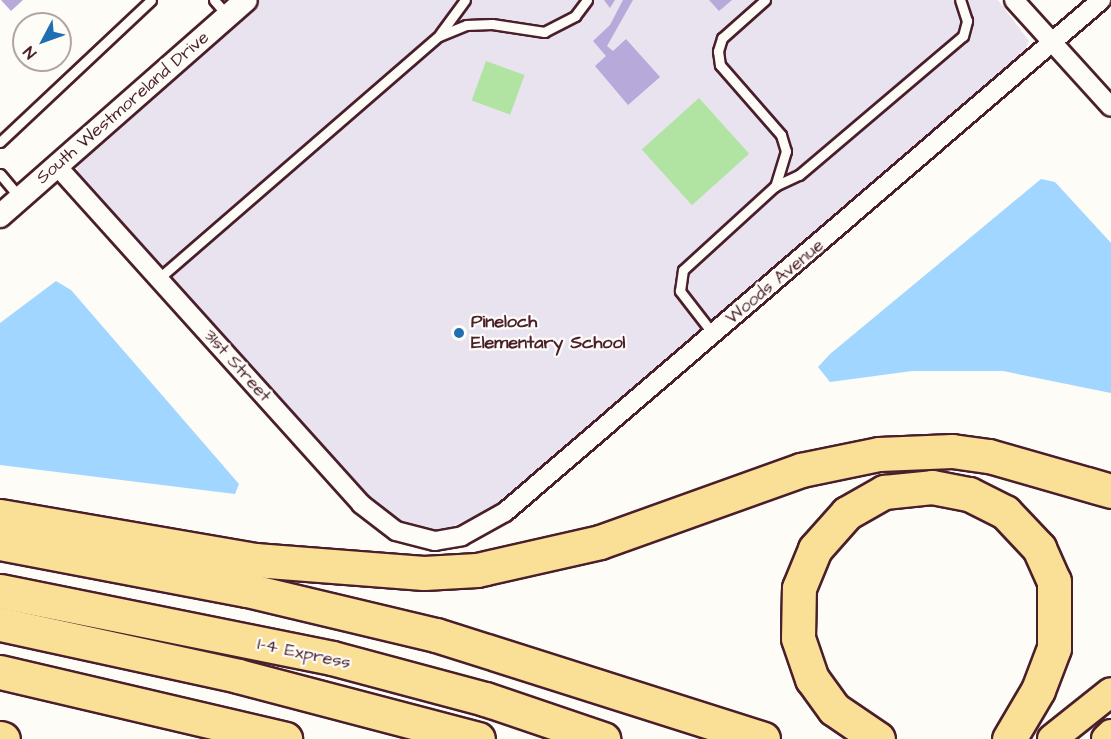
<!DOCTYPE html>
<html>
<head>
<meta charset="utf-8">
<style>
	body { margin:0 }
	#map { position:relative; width:1111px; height:739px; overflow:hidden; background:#fdfcf7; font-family:"Architects Daughter",sans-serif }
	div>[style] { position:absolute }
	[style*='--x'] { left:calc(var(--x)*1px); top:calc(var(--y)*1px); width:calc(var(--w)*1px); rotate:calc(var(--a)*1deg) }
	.built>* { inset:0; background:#e8e3ee }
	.green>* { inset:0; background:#b1e3a3; transform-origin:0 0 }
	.water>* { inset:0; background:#a0d6ff }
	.building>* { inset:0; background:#b7a9d9 }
	.roads { filter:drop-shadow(2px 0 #4a1f2b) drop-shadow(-2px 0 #4a1f2b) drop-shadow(0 2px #4a1f2b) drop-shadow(0 -2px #4a1f2b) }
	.service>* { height:9px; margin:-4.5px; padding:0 4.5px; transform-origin:4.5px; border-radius:4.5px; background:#fdfcf7 }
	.minor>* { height:18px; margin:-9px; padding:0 9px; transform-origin:9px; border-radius:9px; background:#fdfcf7 }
	.tertiary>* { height:22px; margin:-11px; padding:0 11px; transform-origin:11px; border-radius:11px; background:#fdfcf7 }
	.primary>* { height:28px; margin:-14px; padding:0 14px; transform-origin:14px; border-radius:14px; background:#fadf96 }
	.motorway>* { height:33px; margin:-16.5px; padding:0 16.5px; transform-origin:16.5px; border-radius:16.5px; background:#fadf96 }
	.dots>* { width:16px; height:16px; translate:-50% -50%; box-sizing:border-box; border:3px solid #fdfcf7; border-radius:50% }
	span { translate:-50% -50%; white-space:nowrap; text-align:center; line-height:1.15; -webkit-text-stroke:4.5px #fdfcf7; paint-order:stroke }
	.street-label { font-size:18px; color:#4a1f2b }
	.poi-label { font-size:18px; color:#4a1f2b; font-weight:700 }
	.left { translate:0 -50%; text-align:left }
	.north { position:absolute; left:12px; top:12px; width:60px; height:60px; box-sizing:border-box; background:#fdfcf7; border:2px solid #b5a4a5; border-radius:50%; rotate:229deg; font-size:16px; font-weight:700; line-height:24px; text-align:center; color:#4a1f2b }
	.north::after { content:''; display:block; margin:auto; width:21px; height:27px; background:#1f6fb2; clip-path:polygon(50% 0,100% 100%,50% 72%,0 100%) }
</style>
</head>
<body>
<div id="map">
	<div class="built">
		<div style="clip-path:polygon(259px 0,998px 0,1029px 41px,1021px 58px,501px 505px,442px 531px,418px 529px,374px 506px,79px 179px,77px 167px,84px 154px)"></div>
	</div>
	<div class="green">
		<div style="left:486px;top:61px;width:41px;height:42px;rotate:20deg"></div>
		<div style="left:699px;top:98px;width:75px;height:77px;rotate:48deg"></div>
	</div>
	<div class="water">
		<div style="clip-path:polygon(1041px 179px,1055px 182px,1111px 243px,1111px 393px,1003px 371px,912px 371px,830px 382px,818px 367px,830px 354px)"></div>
		<div style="clip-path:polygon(56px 281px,71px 290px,239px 484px,235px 494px,0 465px,0 323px)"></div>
	</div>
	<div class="building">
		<div style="clip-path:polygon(1px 0,23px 0,11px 11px)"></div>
		<div style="clip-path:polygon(604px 0,615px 0,610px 8px)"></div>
		<div style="clip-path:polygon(623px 0,633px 0,607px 46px,613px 51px,626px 39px,660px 77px,628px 105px,595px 66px,606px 56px,593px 41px,610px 25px)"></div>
		<div style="clip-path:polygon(709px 0,732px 0,719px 11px)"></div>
	</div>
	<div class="roads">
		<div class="service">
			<div style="--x:214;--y:0;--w:21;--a:49"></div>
			<div style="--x:765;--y:0;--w:57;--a:138.5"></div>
			<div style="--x:722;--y:38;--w:14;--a:107"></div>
			<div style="--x:718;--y:51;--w:14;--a:82"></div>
			<div style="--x:720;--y:65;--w:93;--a:48.9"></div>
			<div style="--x:781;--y:135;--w:17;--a:73"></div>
			<div style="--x:786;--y:151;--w:37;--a:107"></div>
			<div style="--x:440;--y:34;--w:42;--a:-53.7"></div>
			<div style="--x:0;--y:142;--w:207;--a:-43.2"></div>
			<div style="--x:0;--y:174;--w:31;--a:50"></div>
			<div style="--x:158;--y:279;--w:371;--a:-40.9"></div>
			<div style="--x:439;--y:36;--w:29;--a:-22"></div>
			<div style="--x:466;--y:25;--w:26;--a:-2"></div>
			<div style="--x:492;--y:24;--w:53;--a:8.7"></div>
			<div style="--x:544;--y:32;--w:35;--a:-27"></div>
			<div style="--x:575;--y:16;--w:20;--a:-53"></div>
			<div style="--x:714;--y:335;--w:56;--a:-127.7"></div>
			<div style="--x:680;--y:291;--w:21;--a:-82"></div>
			<div style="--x:683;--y:270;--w:125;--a:-42.4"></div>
			<div style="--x:775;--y:186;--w:26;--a:-25"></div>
			<div style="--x:799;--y:175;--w:215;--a:-40.3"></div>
			<div style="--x:963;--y:36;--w:16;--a:-75"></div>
			<div style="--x:967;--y:21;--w:22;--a:-108"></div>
		</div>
		<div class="minor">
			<div style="--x:1014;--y:0;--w:144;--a:47.8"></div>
			<div style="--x:56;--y:165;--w:456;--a:48"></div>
			<div style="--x:361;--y:504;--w:44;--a:37.6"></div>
			<div style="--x:396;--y:531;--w:40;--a:14.4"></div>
			<div style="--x:435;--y:541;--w:27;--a:-10"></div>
			<div style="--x:462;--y:536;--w:49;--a:-29.2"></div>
			<div style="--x:505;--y:512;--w:786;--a:-40.66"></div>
		</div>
		<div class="tertiary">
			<div style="--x:0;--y:216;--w:327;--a:-41.3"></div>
		</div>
		<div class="primary">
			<div style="--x:1052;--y:739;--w:75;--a:-38.5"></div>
			<div style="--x:1106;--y:739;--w:7;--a:-45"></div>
		</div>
		<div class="motorway">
			<div style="--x:0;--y:516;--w:259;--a:9.8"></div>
			<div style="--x:255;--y:560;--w:169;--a:4.4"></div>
			<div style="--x:424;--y:573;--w:53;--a:-3.2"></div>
			<div style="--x:477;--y:570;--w:126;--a:-12.8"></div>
			<div style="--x:600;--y:542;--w:214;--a:-19.7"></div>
			<div style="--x:801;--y:470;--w:80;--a:-11.6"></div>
			<div style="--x:879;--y:454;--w:73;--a:-2.4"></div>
			<div style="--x:952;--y:451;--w:37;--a:8"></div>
			<div style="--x:989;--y:456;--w:127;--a:16"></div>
			<div style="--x:0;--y:543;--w:251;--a:10.8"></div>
			<div style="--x:247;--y:590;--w:194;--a:13.4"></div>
			<div style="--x:436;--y:635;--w:343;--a:17.6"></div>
			<div style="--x:0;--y:591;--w:339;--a:11.4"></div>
			<div style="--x:332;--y:658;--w:158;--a:15"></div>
			<div style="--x:485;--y:699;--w:125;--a:18.7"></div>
			<div style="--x:0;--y:624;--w:244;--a:12.3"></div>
			<div style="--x:238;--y:676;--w:248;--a:14.7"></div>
			<div style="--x:0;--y:672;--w:293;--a:13.2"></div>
			<div style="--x:0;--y:738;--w:3;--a:18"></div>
			<div style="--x:878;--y:739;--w:53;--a:-145.7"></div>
			<div style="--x:834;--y:709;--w:37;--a:-126"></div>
			<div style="--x:812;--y:679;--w:43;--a:-108.9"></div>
			<div style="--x:798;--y:638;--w:50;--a:-88.9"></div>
			<div style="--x:799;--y:588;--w:42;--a:-67.7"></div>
			<div style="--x:815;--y:549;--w:48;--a:-48.4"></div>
			<div style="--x:847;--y:513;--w:43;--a:-29.6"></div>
			<div style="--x:884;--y:492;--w:48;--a:-5.9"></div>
			<div style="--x:932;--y:487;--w:38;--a:11"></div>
			<div style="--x:969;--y:494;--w:40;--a:26.6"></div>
			<div style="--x:1005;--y:512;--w:50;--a:46.6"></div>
			<div style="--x:1039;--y:548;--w:36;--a:66"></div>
			<div style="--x:1054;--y:581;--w:67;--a:90"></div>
			<div style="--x:1054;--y:648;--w:45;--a:110.9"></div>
			<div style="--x:1038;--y:690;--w:57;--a:120.6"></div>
		</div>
	</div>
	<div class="dots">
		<div style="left:459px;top:333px;background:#1f6fb2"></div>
	</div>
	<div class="street-label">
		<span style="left:123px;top:108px;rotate:-41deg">South Westmoreland Drive</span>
		<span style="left:775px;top:282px;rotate:-40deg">Woods Avenue</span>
		<span style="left:237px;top:366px;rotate:48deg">31st Street</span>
		<span style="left:304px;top:654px;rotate:12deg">I-4 Express</span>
	</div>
	<div class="poi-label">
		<span class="left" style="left:471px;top:333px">Pineloch<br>Elementary School</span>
	</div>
	<div class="north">N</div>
</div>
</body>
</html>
